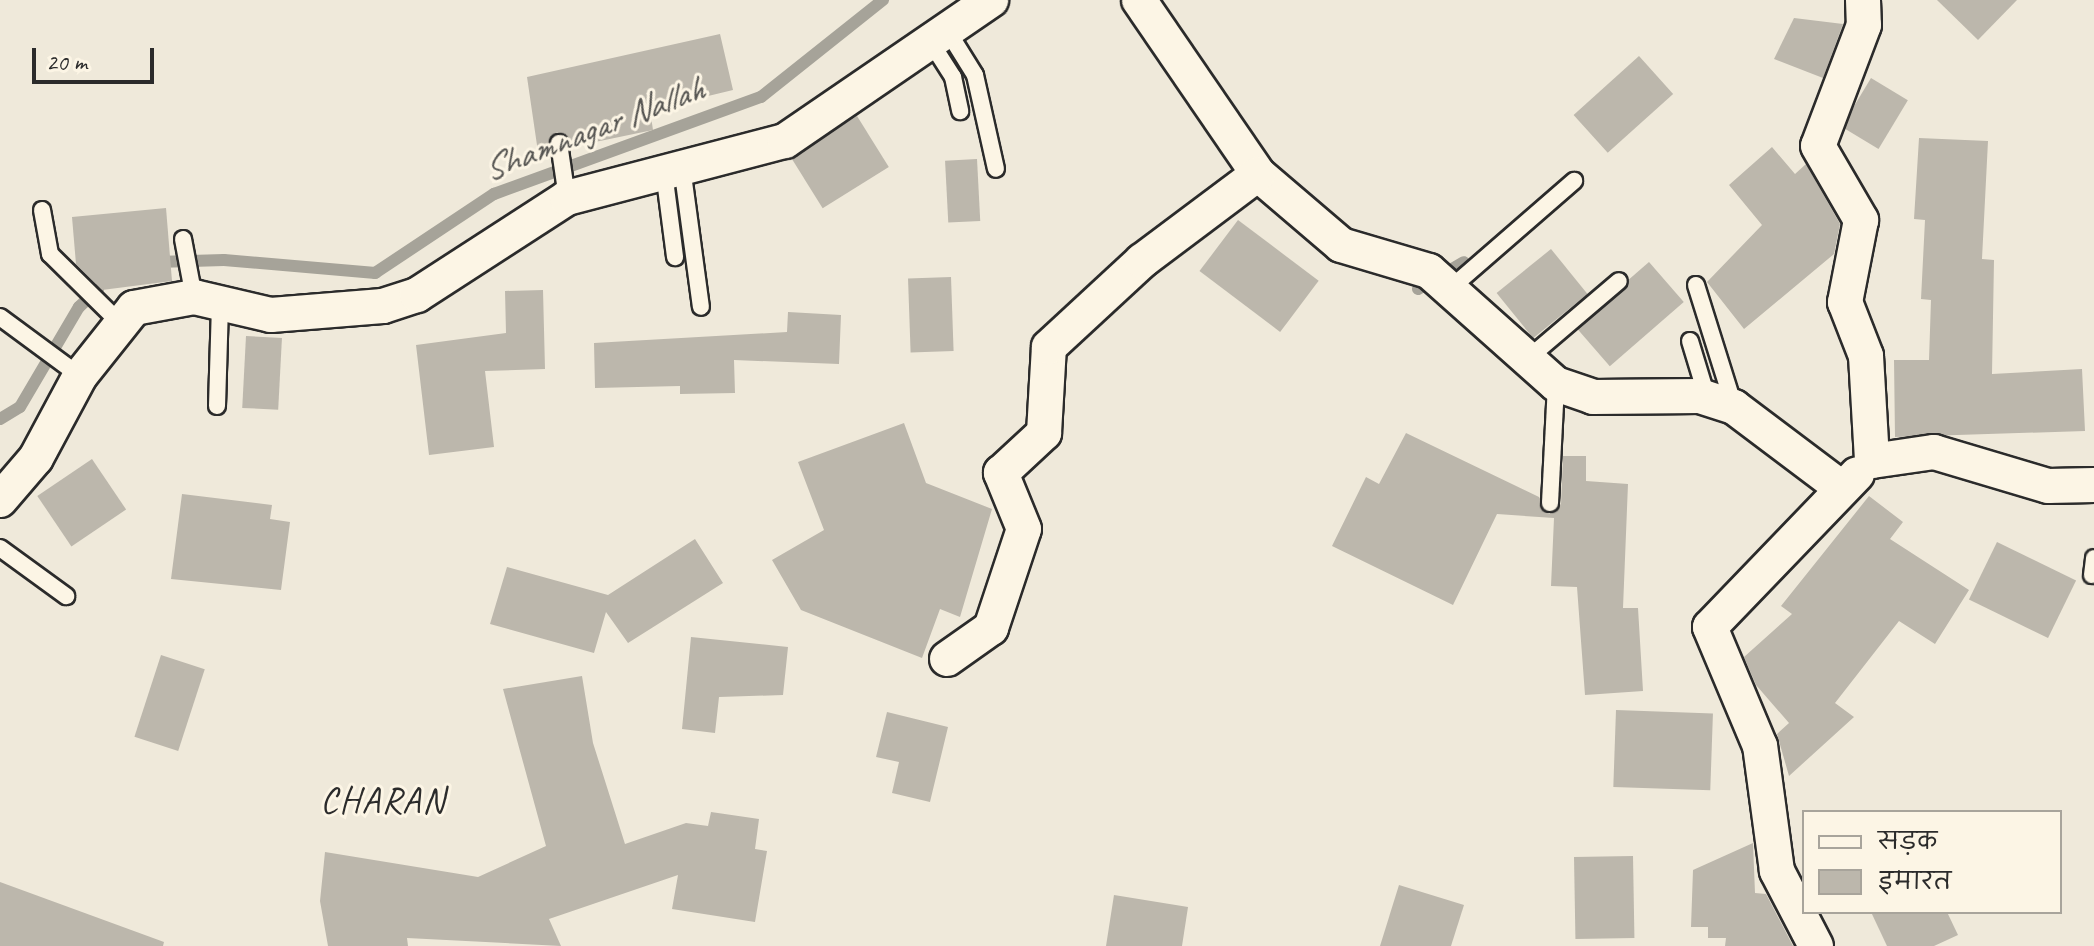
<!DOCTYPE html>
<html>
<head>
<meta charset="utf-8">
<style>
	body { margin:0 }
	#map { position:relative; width:2094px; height:946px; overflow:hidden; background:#efe9da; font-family:Caveat,"Playpen Sans Deva",sans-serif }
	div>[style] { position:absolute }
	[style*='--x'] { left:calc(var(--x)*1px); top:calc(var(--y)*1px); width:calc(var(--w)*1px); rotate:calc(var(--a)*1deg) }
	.stream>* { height:12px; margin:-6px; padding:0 6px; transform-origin:6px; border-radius:6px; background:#a6a399 }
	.building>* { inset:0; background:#bcb7ac; transform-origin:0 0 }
	.roads { filter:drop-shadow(2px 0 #2b2b2b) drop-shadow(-2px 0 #2b2b2b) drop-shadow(0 2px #2b2b2b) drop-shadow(0 -2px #2b2b2b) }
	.service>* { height:16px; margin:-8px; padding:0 8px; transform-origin:8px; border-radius:8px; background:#fcf5e5 }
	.minor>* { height:34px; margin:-17px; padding:0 17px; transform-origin:17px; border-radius:17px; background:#fcf5e5 }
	span { translate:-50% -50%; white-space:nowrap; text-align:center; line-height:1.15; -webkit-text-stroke:6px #fcf5e5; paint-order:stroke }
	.water-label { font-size:36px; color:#565552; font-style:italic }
	.neighbourhood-label { font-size:36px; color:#2b2b2b; letter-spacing:2px }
	.legend { position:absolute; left:1802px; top:810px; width:260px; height:104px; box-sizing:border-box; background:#fcf5e5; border:2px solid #a8a49b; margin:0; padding:10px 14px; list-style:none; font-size:24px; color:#2b2b2b }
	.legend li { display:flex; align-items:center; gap:16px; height:40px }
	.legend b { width:40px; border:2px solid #a8a49b }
	.scale { position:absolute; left:32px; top:48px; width:122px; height:36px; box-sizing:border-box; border:4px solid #2b2b2b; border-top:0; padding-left:10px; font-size:24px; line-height:28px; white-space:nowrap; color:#2b2b2b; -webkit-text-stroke:6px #fcf5e5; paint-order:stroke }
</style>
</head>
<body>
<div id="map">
	<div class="stream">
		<div style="--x:157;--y:262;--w:67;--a:-1.7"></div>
		<div style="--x:224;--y:260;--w:152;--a:4.9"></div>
		<div style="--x:375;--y:273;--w:143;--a:-33.6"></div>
		<div style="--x:494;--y:194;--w:284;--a:-20"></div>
		<div style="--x:761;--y:97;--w:156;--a:-38.5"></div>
		<div style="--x:1418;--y:289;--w:53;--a:-30.4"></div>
		<div style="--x:0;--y:419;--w:23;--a:-31"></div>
		<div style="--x:20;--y:407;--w:116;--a:-59.5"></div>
		<div style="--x:79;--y:307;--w:26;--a:-43"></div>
	</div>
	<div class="building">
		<div style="clip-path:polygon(1937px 0,2017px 0,1978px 40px)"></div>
		<div style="clip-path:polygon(1794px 18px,1843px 24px,1823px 78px,1774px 59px)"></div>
		<div style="clip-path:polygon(720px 34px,733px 90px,650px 110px,653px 130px,571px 147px,557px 132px,549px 150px,538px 152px,527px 77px)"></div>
		<div style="left:1639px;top:56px;width:51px;height:88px;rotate:48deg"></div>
		<div style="left:1871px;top:78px;width:43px;height:57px;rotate:31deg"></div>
		<div style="left:857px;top:116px;width:60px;height:78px;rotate:58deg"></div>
		<div style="clip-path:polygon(1919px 138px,1988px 141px,1982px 259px,1994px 260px,1992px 374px,2082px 369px,2085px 431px,1895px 437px,1894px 360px,1929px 360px,1931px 300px,1921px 299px,1925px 220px,1914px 219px)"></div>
		<div style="clip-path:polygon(1772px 147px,1795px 174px,1806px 164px,1840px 224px,1834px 254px,1744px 329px,1707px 282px,1762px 225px,1729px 185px)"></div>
		<div style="left:977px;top:159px;width:62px;height:32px;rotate:87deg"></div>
		<div style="clip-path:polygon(166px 208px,172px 281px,102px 290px,76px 264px,72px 217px)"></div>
		<div style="left:1238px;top:220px;width:101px;height:64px;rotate:37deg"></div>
		<div style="left:1551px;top:249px;width:58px;height:70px;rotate:51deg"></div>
		<div style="left:1649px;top:262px;width:53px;height:98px;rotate:49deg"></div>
		<div style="left:951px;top:277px;width:74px;height:43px;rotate:88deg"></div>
		<div style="clip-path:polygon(543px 290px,545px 369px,485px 371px,494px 447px,429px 455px,416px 345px,506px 333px,505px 291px)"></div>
		<div style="clip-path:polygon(788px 312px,841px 315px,839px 364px,734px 360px,735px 393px,680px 394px,680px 386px,595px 388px,594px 343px,787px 332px)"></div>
		<div style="left:246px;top:336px;width:36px;height:72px;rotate:3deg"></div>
		<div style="clip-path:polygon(904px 423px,926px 483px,992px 509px,960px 617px,940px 609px,922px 658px,801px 610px,772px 560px,824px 530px,798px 462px)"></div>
		<div style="clip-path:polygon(1406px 433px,1539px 497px,1549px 514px,1561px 504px,1563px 456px,1586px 456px,1586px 481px,1628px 484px,1623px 608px,1638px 608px,1643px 691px,1585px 695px,1577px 587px,1551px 586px,1554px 518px,1497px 514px,1453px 605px,1332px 546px,1366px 477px,1379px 484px)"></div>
		<div style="left:92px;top:459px;width:61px;height:66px;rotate:56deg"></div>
		<div style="clip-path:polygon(182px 494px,272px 505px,270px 519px,290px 522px,281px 590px,171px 579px)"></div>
		<div style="clip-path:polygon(1869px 496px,1903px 522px,1890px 539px,1969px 590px,1935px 644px,1899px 621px,1835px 703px,1854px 717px,1789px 776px,1777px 734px,1789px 723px,1756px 685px,1744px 657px,1792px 614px,1781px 606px)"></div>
		<div style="clip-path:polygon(695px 539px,723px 583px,628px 643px,606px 612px,594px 653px,490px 624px,507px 567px,608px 595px)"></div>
		<div style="left:1997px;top:542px;width:88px;height:64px;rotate:26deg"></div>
		<div style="clip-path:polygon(691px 637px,788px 647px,783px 695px,719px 697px,715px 733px,682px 729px)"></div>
		<div style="left:161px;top:655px;width:46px;height:86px;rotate:18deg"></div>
		<div style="clip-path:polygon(582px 676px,593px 743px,625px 844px,686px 823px,708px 826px,711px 812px,759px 819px,755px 849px,767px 851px,755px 922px,672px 909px,678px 875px,549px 919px,561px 946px,407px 938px,408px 946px,328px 946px,320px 901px,325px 852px,478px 877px,546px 846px,503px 689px)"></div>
		<div style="left:1616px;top:710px;width:97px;height:77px;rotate:2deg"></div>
		<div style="clip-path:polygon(887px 712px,948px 727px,930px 802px,892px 793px,899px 762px,876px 757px)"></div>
		<div style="clip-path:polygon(1753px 843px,1755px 893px,1766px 894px,1793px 946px,1725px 946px,1726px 938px,1708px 938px,1708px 927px,1691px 927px,1693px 870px)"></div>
		<div style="left:1633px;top:856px;width:82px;height:59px;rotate:89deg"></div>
		<div style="clip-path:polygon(0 882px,164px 942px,163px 946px,0 946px)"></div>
		<div style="clip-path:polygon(1399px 885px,1464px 905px,1451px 946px,1380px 946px)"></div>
		<div style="clip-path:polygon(1114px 895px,1188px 907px,1182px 946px,1106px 946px)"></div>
		<div style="clip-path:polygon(1871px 912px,1947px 912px,1958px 935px,1934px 946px,1887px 946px)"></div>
	</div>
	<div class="roads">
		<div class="service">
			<div style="--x:947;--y:30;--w:53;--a:58.1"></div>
			<div style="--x:975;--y:75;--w:96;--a:77.4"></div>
			<div style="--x:930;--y:41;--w:43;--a:57.4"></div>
			<div style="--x:953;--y:77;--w:35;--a:78"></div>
			<div style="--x:559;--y:143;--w:56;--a:81.7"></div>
			<div style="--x:682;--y:167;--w:141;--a:82.3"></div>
			<div style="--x:664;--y:172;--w:86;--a:82.6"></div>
			<div style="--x:42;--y:210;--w:45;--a:79.7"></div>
			<div style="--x:50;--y:254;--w:98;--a:44.6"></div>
			<div style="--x:183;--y:239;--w:59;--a:79.3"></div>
			<div style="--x:1696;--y:285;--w:127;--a:72.6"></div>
			<div style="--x:1452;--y:287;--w:162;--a:-41"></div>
			<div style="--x:0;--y:317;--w:99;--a:36.4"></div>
			<div style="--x:1690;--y:341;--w:59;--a:73.1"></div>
			<div style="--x:1525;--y:361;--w:123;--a:-40.4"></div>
			<div style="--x:217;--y:406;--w:103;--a:-88.3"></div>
			<div style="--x:1550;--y:503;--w:119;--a:-87.1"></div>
			<div style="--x:0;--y:548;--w:82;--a:36"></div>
			<div style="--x:2092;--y:575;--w:17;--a:-83"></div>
		</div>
		<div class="minor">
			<div style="--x:1139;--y:0;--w:211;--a:55.6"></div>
			<div style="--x:1258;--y:174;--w:109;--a:40.5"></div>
			<div style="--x:1341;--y:245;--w:92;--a:16.5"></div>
			<div style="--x:1429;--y:271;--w:170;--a:41.7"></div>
			<div style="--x:1556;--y:384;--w:39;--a:19"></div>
			<div style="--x:1593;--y:397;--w:107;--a:-0.5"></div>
			<div style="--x:1700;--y:396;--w:36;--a:18"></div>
			<div style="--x:1734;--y:407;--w:133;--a:37"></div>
			<div style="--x:1863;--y:0;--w:25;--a:88"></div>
			<div style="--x:1864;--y:25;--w:129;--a:110.8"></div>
			<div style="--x:1818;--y:146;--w:86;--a:59.8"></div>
			<div style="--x:1861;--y:220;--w:84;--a:101"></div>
			<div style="--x:1845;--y:302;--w:58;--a:68.7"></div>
			<div style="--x:1866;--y:356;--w:105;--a:86.7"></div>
			<div style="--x:1872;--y:461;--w:63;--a:-8.3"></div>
			<div style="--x:1934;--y:452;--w:119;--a:16.6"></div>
			<div style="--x:2048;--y:486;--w:46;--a:-1.2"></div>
			<div style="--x:0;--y:500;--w:55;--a:-49.4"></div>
			<div style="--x:36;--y:458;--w:93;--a:-61.8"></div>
			<div style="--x:80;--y:376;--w:87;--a:-51.5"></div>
			<div style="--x:134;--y:308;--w:61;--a:-10.4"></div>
			<div style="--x:194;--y:297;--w:79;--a:13.2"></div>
			<div style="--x:271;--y:315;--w:112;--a:-4.6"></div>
			<div style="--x:383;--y:306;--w:36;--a:-18"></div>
			<div style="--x:417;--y:295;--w:179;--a:-32.9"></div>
			<div style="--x:567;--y:198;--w:225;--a:-14.7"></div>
			<div style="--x:785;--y:141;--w:250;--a:-34.4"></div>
			<div style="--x:947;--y:659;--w:54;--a:-35.2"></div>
			<div style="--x:991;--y:628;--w:104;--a:-71.6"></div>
			<div style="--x:1024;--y:529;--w:61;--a:-112.3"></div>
			<div style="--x:1001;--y:473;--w:59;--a:-42.9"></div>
			<div style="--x:1044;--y:433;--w:86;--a:-86.7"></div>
			<div style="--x:1049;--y:347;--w:127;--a:-42.8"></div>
			<div style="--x:1142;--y:261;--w:145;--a:-36.9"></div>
			<div style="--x:1816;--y:946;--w:85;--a:-117.5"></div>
			<div style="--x:1777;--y:871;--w:126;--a:-97.7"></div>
			<div style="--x:1760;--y:746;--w:129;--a:-112.8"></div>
			<div style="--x:1710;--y:627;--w:212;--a:-46.1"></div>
		</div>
	</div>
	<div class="water-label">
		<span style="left:593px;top:129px;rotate:-21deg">Shamnagar Nallah</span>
	</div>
	<div class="neighbourhood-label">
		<span style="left:383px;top:801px">CHARAN</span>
	</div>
	<ul class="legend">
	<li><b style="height:10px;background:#fcf5e5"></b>सड़क</li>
	<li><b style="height:22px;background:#bcb7ac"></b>इमारत</li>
	</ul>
	<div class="scale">20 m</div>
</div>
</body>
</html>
